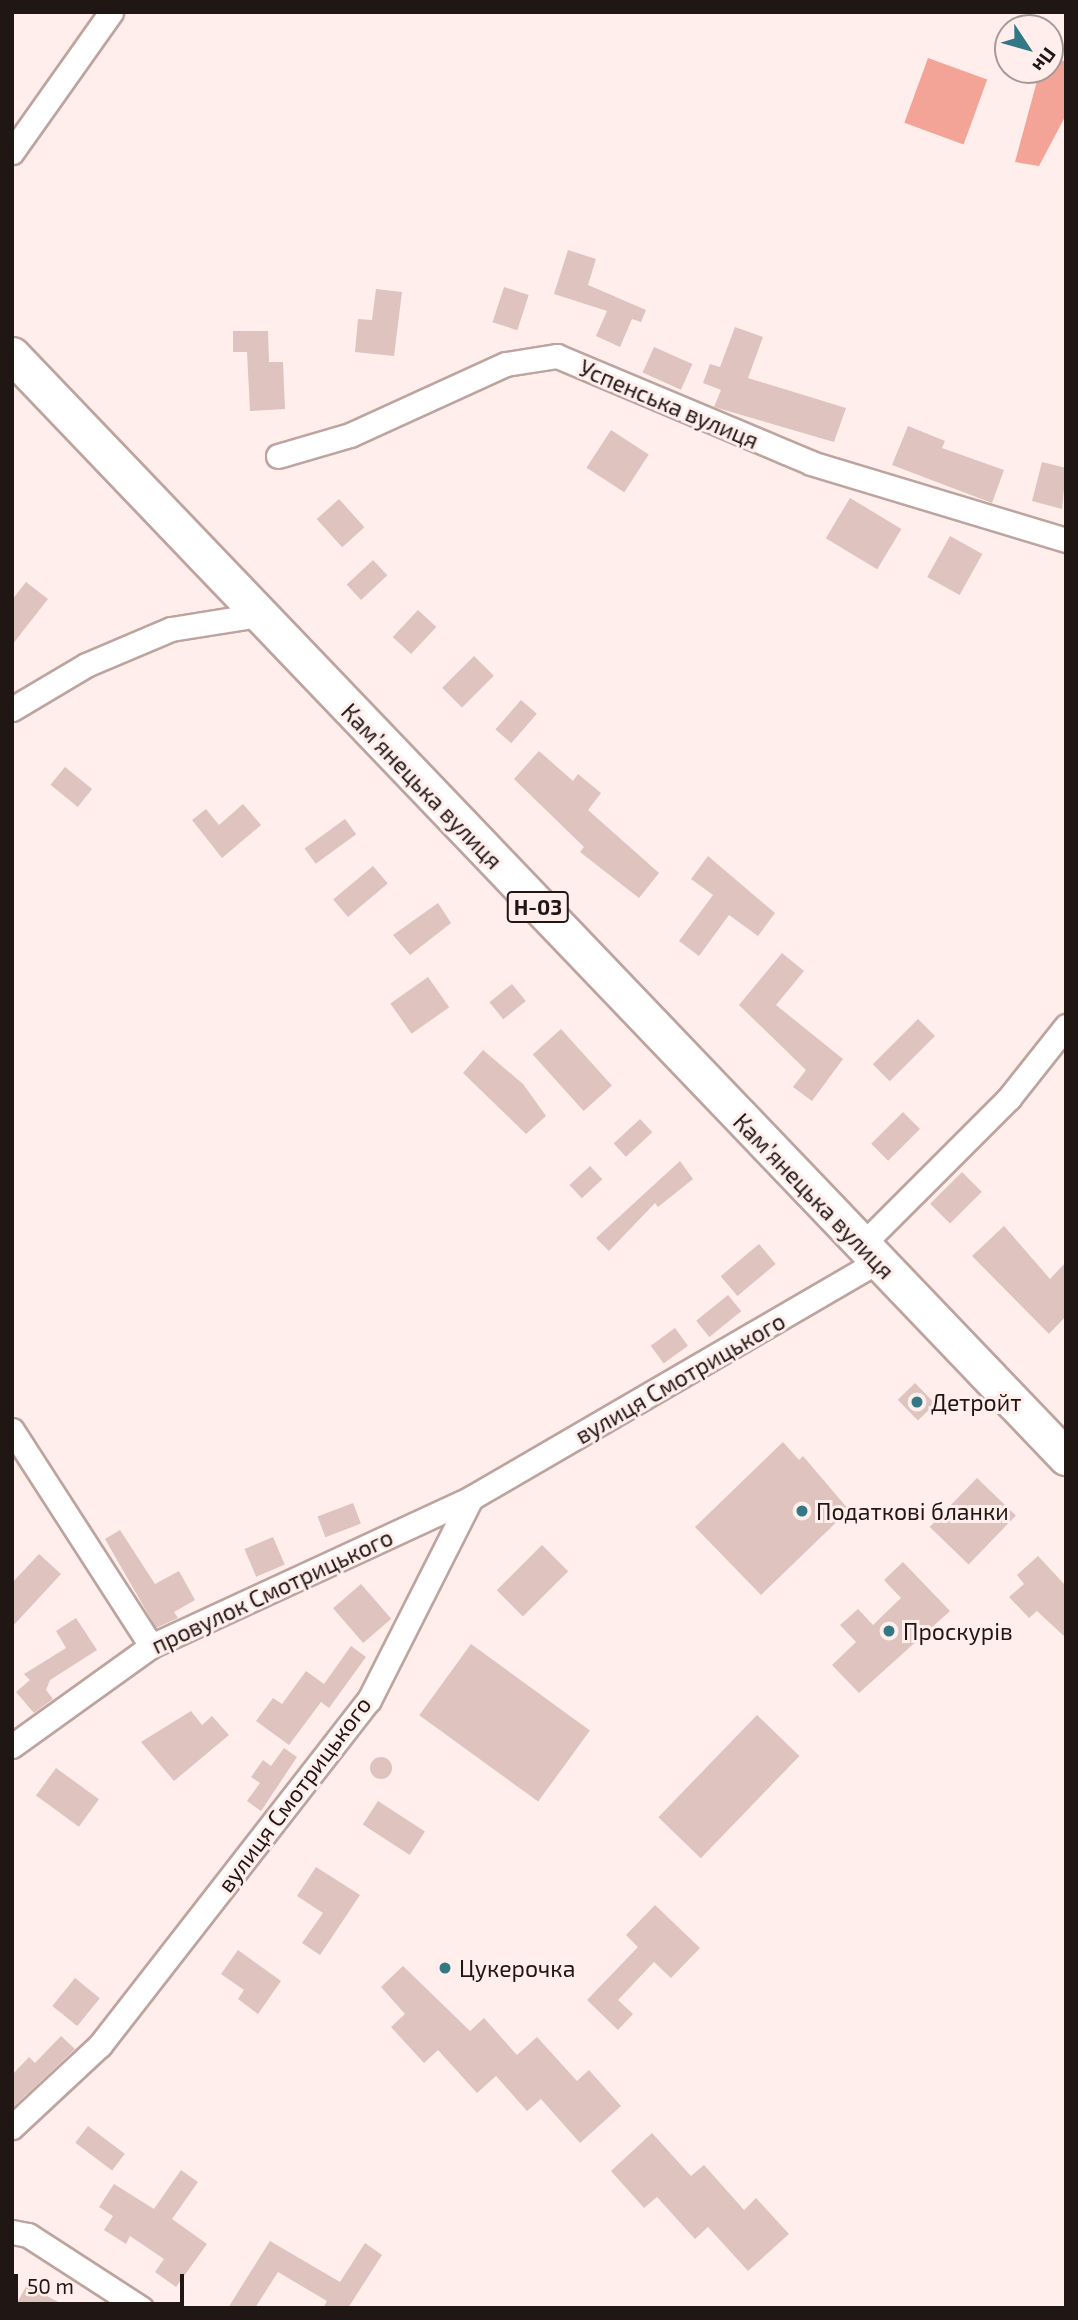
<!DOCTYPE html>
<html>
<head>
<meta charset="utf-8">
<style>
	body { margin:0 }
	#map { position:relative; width:1078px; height:2320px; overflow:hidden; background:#ffeeeb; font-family:"Exo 2",sans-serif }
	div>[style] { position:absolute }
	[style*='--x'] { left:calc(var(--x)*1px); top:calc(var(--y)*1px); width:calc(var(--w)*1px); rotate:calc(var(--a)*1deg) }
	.water>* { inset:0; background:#f3a496; transform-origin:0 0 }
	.building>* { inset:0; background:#dec3be; transform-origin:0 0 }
	.round { border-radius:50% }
	.roads { filter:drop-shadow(2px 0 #bda49f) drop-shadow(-2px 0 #bda49f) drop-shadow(0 2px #bda49f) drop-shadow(0 -2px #bda49f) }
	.street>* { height:23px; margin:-11.5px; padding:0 11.5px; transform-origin:11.5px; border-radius:11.5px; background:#fff }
	.primary>* { height:35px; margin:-17.5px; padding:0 17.5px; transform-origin:17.5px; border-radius:17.5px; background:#fff }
	.dots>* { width:19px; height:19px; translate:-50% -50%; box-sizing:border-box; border:4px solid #ffeeeb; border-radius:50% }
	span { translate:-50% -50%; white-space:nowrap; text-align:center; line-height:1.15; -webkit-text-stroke:6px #ffeeeb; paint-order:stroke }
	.shield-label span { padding:2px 5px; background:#ffeeeb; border:2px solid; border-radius:5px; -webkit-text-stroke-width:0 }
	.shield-label { font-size:21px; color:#201715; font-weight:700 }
	.street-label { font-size:23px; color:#201715 }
	.poi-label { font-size:23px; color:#201715 }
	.left { translate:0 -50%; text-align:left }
	.frame { position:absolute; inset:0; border:14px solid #201715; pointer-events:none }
	.north { position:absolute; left:994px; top:14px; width:70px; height:70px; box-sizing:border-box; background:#ffeeeb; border:2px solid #a69895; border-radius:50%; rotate:126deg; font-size:19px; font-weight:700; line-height:28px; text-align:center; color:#201715 }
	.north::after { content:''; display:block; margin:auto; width:24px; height:32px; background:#337985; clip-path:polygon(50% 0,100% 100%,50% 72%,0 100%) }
	.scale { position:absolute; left:14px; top:2274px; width:170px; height:32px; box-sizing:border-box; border:4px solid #201715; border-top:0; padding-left:9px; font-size:21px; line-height:24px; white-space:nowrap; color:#201715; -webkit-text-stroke:5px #ffeeeb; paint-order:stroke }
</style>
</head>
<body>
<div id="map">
	<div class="water">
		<div style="left:928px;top:58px;width:63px;height:69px;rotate:20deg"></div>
		<div style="clip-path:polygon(1050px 60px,1066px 61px,1066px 115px,1039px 166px,1015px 162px,1040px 70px,1050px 70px)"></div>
	</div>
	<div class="building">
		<div style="clip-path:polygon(568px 250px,596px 259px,588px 285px,646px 310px,641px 322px,632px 319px,620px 347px,596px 336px,607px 311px,554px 294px)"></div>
		<div style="left:504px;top:287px;width:26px;height:37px;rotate:18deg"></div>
		<div style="clip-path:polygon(376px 289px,402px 292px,394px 356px,355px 352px,358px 319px,372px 320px)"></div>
		<div style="clip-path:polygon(735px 327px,763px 337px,748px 378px,846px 408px,834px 442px,714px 407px,721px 390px,703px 383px,710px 364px,720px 367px)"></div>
		<div style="clip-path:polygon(233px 331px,268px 331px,269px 362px,283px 362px,285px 409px,250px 411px,247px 352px,233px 352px)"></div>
		<div style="left:654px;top:347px;width:42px;height:28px;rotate:24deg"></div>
		<div style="clip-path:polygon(908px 426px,945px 441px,942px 448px,1004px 470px,992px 503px,892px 465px)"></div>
		<div style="left:611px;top:430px;width:45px;height:45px;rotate:33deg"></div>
		<div style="clip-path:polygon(1042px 462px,1066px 468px,1062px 509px,1032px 501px)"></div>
		<div style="left:850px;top:498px;width:60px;height:47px;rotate:31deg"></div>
		<div style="left:339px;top:499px;width:38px;height:30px;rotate:48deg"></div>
		<div style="left:950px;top:536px;width:37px;height:47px;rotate:29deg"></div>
		<div style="left:373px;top:560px;width:21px;height:36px;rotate:47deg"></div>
		<div style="clip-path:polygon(26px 582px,48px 599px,12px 645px,12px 600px)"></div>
		<div style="left:418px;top:610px;width:25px;height:37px;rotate:43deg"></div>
		<div style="left:474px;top:656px;width:28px;height:45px;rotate:45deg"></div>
		<div style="left:521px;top:700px;width:21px;height:39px;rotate:41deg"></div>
		<div style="clip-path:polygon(539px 751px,573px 781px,578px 774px,601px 793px,588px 810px,659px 873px,639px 898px,580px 852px,584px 847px,514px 779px)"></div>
		<div style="left:65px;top:767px;width:35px;height:23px;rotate:39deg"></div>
		<div style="clip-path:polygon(243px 804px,261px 825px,222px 858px,192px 820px,206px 809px,219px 825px)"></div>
		<div style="left:345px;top:819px;width:19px;height:50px;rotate:54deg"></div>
		<div style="clip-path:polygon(708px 856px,775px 913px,758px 936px,729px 915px,699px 956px,679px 941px,713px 895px,691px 879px)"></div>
		<div style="left:373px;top:866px;width:23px;height:52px;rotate:50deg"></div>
		<div style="clip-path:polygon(438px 903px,451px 923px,410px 955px,393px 935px)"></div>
		<div style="clip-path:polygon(782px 953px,804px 971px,776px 1005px,843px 1059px,812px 1101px,793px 1087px,806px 1070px,739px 1005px)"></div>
		<div style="left:428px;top:977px;width:37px;height:46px;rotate:55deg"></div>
		<div style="left:512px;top:984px;width:22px;height:29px;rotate:51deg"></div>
		<div style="left:918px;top:1019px;width:24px;height:64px;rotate:45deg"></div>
		<div style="left:561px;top:1029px;width:76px;height:38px;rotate:48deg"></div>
		<div style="clip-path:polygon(483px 1050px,523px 1084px,546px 1116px,526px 1134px,463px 1073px)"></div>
		<div style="left:903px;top:1112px;width:24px;height:45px;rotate:45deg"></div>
		<div style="left:640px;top:1119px;width:18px;height:36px;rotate:47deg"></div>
		<div style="clip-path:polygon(680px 1161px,693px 1179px,658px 1207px,655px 1203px,609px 1251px,596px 1238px)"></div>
		<div style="left:590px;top:1166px;width:18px;height:28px;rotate:47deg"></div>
		<div style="left:962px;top:1172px;width:28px;height:45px;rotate:45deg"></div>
		<div style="clip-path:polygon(1004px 1226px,1050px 1279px,1066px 1262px,1066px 1316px,1049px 1334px,972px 1256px)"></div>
		<div style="left:759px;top:1244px;width:26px;height:50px;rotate:50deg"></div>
		<div style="left:728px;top:1295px;width:21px;height:41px;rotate:51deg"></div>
		<div style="left:675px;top:1328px;width:22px;height:30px;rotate:54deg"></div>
		<div style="left:915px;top:1383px;width:29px;height:24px;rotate:46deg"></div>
		<div style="clip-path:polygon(783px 1442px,799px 1460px,803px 1456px,849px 1510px,761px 1595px,695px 1527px)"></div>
		<div style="left:977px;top:1478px;width:54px;height:68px;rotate:44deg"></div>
		<div style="left:353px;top:1503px;width:22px;height:38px;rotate:69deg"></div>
		<div style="clip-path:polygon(120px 1530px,155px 1584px,179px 1571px,195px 1600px,174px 1612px,178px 1618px,156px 1628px,105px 1539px)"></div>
		<div style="left:273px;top:1537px;width:30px;height:31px;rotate:67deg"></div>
		<div style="left:542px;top:1545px;width:37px;height:64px;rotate:45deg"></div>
		<div style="clip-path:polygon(39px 1554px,61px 1574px,12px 1627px,12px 1583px)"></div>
		<div style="clip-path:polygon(1038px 1556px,1066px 1586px,1066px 1638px,1037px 1611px,1029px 1618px,1009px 1597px,1024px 1584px,1017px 1575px)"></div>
		<div style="clip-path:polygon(903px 1562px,950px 1611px,859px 1693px,832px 1665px,856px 1642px,840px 1625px,858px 1609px,873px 1625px,901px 1598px,884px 1580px)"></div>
		<div style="left:361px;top:1584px;width:46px;height:37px;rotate:49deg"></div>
		<div style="clip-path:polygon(76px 1618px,97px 1650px,50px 1680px,46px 1690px,53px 1699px,34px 1713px,16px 1692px,30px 1680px,24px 1674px,66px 1648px,56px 1631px)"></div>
		<div style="left:471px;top:1644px;width:147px;height:88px;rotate:36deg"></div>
		<div style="clip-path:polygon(351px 1646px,366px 1657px,329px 1708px,321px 1702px,289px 1745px,256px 1721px,273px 1698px,282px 1704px,306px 1671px,324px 1684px)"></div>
		<div style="clip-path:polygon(191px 1711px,202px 1725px,212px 1716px,229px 1735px,174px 1781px,141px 1742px)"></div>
		<div style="left:757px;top:1715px;width:59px;height:142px;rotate:44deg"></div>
		<div style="clip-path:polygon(284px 1748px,297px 1757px,261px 1811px,247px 1801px,260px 1783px,251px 1777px,263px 1760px,271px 1766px)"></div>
		<div class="round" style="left:370px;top:1757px;width:22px;height:22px"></div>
		<div style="left:56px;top:1768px;width:53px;height:34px;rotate:36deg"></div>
		<div style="left:378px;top:1801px;width:56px;height:28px;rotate:33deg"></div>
		<div style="clip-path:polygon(316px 1867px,360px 1895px,320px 1955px,302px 1943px,323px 1913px,297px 1896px)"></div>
		<div style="clip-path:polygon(655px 1905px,700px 1948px,671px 1978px,654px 1962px,618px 2000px,633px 2014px,618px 2030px,587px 2000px,638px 1947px,626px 1935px)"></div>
		<div style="clip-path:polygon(238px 1950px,281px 1981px,258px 2014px,238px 1999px,244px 1990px,221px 1974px)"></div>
		<div style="clip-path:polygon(403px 1966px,470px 2031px,484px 2018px,517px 2055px,537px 2037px,577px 2081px,589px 2070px,621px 2106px,580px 2143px,541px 2099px,527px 2111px,496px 2076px,477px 2093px,438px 2050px,424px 2063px,391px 2027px,405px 2014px,381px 1987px)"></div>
		<div style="left:75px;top:1978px;width:32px;height:36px;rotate:39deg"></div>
		<div style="clip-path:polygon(61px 2036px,75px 2049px,12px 2108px,12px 2075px,29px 2057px,35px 2063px)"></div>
		<div style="left:88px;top:2126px;width:46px;height:21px;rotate:37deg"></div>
		<div style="clip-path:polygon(652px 2133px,691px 2176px,704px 2165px,744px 2210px,756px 2198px,789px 2234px,748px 2271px,708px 2227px,695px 2239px,657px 2197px,644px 2208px,611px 2171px)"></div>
		<div style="clip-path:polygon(181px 2170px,198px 2182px,172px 2219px,207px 2244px,176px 2287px,155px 2272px,164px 2259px,130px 2236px,126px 2244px,104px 2230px,113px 2216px,99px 2207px,114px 2184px,154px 2209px)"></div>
		<div style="clip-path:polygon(270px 2241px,340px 2282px,365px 2243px,382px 2255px,348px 2308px,323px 2308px,327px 2301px,278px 2272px,255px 2308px,228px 2308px)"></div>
		<div style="clip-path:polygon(27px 2285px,69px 2308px,14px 2308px)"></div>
	</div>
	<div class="roads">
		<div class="street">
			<div style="--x:12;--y:152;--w:171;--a:-54.7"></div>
			<div style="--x:278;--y:456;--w:75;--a:-16.3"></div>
			<div style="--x:350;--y:435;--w:171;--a:-24.5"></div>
			<div style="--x:506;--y:364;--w:52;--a:-8.9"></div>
			<div style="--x:557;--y:356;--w:276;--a:22.8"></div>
			<div style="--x:811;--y:463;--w:266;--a:16.8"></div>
			<div style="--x:12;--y:709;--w:86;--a:-30.7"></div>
			<div style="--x:86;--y:665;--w:92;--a:-23"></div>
			<div style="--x:171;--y:629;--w:88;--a:-9.1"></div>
			<div style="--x:862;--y:1245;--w:208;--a:-45"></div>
			<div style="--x:1009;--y:1098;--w:92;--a:-51.6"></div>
			<div style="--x:12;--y:1430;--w:257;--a:57.2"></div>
			<div style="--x:12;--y:1746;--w:171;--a:-35.7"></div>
			<div style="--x:151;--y:1646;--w:353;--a:-24.8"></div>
			<div style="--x:12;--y:2127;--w:120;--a:-43"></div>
			<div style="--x:100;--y:2045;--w:437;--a:-52.1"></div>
			<div style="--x:369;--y:1700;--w:226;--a:-63.2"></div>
			<div style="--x:471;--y:1498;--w:469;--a:-30.2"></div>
			<div style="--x:12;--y:2232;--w:16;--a:11"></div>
			<div style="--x:28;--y:2235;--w:135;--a:32.9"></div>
		</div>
		<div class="primary">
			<div style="--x:12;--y:355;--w:1525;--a:46.28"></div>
		</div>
	</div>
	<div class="dots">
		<div style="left:917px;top:1402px;background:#337985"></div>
		<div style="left:802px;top:1511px;background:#337985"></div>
		<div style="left:889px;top:1631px;background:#337985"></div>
		<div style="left:445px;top:1968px;background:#337985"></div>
	</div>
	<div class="shield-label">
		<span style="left:538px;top:907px">Н-03</span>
	</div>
	<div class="street-label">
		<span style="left:669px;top:404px;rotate:23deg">Успенська вулиця</span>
		<span style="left:422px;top:786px;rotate:46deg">Камʼянецька вулиця</span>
		<span style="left:814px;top:1196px;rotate:46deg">Камʼянецька вулиця</span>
		<span style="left:680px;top:1378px;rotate:-30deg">вулиця Смотрицького</span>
		<span style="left:272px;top:1591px;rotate:-25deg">провулок Смотрицького</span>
		<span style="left:294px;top:1794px;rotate:-53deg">вулиця Смотрицького</span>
	</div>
	<div class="poi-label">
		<span class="left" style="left:931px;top:1402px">Детройт</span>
		<span class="left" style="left:816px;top:1511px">Податкові бланки</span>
		<span class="left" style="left:903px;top:1631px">Проскурів</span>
		<span class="left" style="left:459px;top:1968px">Цукерочка</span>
	</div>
	<div class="frame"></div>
	<div class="north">Пн</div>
	<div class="scale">50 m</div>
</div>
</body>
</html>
